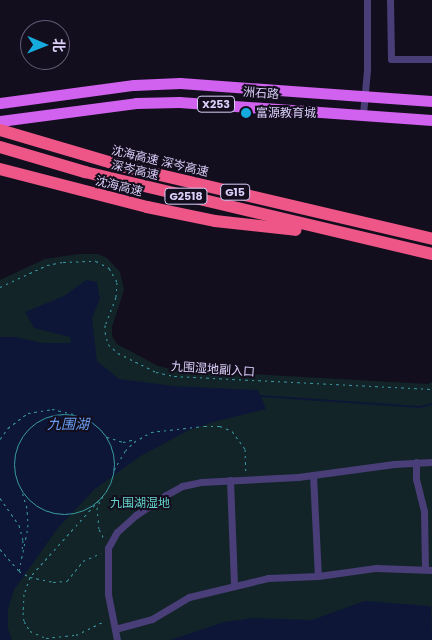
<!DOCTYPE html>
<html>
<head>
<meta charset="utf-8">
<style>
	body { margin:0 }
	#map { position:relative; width:432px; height:640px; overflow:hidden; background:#130e1d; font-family:Poppins,"Noto Sans SC",sans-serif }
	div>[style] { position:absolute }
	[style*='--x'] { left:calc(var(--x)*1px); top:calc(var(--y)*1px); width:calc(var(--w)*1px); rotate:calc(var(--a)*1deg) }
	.green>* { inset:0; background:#122427 }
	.water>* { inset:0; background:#0d1637 }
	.stream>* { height:2px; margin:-1px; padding:0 1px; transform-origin:1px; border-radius:1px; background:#0d1637 }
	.path>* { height:1px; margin-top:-0.5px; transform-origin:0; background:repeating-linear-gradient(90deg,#399aa4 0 2.5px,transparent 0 6.5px) }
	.path>.ring { margin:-0.5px; padding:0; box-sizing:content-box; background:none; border:1px solid #399aa4; border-radius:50% }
	.street>* { height:7px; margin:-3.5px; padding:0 3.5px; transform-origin:3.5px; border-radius:3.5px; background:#493e78 }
	.primary>* { height:11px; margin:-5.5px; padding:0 5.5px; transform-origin:5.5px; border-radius:5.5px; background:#d161ef }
	.highway>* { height:12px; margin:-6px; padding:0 6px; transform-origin:6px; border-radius:6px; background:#ee5687 }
	.dots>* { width:14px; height:14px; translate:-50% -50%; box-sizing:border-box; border:2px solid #130e1d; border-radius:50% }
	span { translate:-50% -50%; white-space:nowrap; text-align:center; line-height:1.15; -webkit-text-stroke:4px #130e1d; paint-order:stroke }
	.shield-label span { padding:1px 4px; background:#130e1d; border:1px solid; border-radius:4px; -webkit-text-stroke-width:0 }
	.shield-label { font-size:11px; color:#dbcffa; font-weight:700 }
	.street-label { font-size:12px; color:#dbcffa }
	.poi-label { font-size:12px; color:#dbcffa }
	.left { translate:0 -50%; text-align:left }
	.park-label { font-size:12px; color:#63d2c8 }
	.water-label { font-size:14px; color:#689bf0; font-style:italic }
	.north { position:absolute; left:20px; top:20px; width:50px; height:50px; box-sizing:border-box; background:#130e1d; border:1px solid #635b75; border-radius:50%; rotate:91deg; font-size:14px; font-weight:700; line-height:20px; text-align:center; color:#dbcffa }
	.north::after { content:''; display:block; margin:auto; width:18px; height:22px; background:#16abdf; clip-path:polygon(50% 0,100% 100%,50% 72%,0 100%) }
</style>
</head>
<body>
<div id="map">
	<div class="green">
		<div style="clip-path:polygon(80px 254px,98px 254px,107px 258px,120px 272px,124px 290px,112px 327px,112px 336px,117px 344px,158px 366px,175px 370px,428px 384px,432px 382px,432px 640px,0 640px,0 280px,45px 259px)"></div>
	</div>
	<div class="water">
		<div style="clip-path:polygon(86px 280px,97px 282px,100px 299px,92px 318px,97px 361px,119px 379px,174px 386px,258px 390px,266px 409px,213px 422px,187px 431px,139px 457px,95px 489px,57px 529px,14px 590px,8px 609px,8px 629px,12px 640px,0 640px,0 337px,15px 337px,43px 343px,71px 343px,70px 337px,34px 328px,25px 312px,64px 296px)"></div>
		<div style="clip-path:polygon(364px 601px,431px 606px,432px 640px,170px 640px,224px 622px,253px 618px,312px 620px)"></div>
	</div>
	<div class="stream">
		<div style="--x:260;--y:396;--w:160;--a:3.9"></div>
		<div style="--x:420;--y:407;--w:12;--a:-14"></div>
	</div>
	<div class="path">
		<div style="--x:0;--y:287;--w:52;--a:-25.1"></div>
		<div style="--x:47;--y:265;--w:16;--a:-11"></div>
		<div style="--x:63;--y:262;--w:33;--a:-2"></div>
		<div style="--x:96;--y:261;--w:15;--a:28"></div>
		<div style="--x:109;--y:268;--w:16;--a:60"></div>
		<div style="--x:117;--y:282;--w:15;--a:94"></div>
		<div style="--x:116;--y:297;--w:30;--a:111"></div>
		<div style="--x:105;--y:325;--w:7;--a:90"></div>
		<div style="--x:105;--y:332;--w:12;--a:76"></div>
		<div style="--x:108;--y:344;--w:13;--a:42"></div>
		<div style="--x:118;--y:353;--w:42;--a:26.6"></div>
		<div style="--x:156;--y:372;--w:18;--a:13"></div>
		<div style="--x:174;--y:376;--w:258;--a:2.9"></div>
		<div class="ring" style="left:14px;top:414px;width:99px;height:99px"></div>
		<div style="--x:107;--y:437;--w:17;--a:17"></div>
		<div style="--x:123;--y:442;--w:13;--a:-13"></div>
		<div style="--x:0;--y:439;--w:14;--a:-54"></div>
		<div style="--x:8;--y:428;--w:25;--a:-37"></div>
		<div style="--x:28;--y:413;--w:24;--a:-9"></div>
		<div style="--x:52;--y:409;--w:22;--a:13"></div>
		<div style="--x:114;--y:470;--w:22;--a:-60"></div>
		<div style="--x:125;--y:451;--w:13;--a:-45"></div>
		<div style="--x:134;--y:442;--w:20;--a:-30"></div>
		<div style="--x:151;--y:432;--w:53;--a:-6.5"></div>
		<div style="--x:204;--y:426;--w:16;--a:0"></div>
		<div style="--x:220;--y:426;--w:13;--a:23"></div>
		<div style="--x:232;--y:431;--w:22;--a:54"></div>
		<div style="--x:245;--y:449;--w:24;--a:88"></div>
		<div style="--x:103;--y:496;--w:13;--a:119"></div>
		<div style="--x:97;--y:507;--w:22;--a:85"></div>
		<div style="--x:99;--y:529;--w:11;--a:63"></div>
		<div style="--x:0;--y:498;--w:33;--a:55"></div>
		<div style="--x:19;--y:525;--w:16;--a:75"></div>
		<div style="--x:23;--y:540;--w:11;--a:95"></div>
		<div style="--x:99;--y:500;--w:103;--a:131.9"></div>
		<div style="--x:30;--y:577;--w:18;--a:109"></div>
		<div style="--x:24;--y:594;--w:18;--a:93"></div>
		<div style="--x:23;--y:612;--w:9;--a:84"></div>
		<div style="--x:24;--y:621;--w:12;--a:59"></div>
		<div style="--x:30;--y:631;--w:17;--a:24"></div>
		<div style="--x:46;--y:638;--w:30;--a:-6"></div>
		<div style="--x:76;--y:635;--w:32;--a:-26"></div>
		<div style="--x:0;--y:549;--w:29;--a:49"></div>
		<div style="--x:19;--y:571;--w:13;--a:29"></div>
		<div style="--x:30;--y:577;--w:24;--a:12"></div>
		<div style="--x:53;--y:582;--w:14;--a:-4"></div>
		<div style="--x:67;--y:581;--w:26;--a:-51"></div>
		<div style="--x:83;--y:561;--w:20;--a:-24"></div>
		<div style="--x:19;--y:571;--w:45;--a:-78.4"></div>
		<div style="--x:28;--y:527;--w:19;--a:-93"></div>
		<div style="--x:27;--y:508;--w:17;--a:-107"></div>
	</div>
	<div class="street">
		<div style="--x:390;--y:0;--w:59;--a:89"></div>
		<div style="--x:391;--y:59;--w:41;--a:0"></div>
		<div style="--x:363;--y:114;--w:44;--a:-84.8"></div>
		<div style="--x:367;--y:70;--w:70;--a:-90"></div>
		<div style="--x:416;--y:462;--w:17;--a:90"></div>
		<div style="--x:416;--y:479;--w:33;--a:76"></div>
		<div style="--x:424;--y:511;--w:58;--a:89"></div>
		<div style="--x:313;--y:475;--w:101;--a:87.2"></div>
		<div style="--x:230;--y:480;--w:106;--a:87.8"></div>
		<div style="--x:115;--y:629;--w:38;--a:-15"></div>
		<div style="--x:152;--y:619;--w:43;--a:-30.7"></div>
		<div style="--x:189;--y:597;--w:81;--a:-13.5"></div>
		<div style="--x:268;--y:578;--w:50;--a:-2.3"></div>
		<div style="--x:318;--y:576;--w:59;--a:-7.9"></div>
		<div style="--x:376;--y:568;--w:56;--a:2"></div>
		<div style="--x:117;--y:640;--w:47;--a:-101.1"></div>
		<div style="--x:108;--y:594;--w:46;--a:-90"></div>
		<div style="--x:108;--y:548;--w:18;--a:-61"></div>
		<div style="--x:117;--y:532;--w:25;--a:-42"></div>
		<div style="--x:136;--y:515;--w:36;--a:-34"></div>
		<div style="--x:166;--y:495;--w:18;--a:-29"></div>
		<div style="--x:182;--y:486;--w:19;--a:-12"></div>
		<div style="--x:201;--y:482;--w:97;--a:-3"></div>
		<div style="--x:298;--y:477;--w:97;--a:-7.7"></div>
		<div style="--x:394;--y:464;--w:38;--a:-3"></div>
	</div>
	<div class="primary">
		<div style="--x:0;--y:103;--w:135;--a:-7.7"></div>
		<div style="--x:134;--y:85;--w:46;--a:-2.5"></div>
		<div style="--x:180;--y:83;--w:253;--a:4.1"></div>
		<div style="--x:0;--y:121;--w:137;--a:-7.5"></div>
		<div style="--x:136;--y:103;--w:43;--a:-1.3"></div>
		<div style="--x:179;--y:102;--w:254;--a:4.1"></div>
	</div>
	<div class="highway">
		<div style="--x:0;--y:130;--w:131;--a:16.4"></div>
		<div style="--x:126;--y:167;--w:314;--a:13.2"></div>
		<div style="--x:0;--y:147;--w:89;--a:16.4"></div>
		<div style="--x:85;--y:172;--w:357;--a:13.3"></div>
		<div style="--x:0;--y:169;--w:152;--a:14.5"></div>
		<div style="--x:147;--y:207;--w:69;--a:11.6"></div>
		<div style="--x:215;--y:221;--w:81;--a:6.3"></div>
	</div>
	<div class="dots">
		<div style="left:246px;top:113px;background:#16abdf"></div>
	</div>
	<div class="shield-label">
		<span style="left:216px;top:104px">X253</span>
		<span style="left:235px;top:192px">G15</span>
		<span style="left:186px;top:196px">G2518</span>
	</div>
	<div class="street-label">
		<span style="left:261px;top:93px;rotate:4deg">洲石路</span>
		<span style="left:160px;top:161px;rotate:13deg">沈海高速 深岑高速</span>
		<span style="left:135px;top:170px;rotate:13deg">深岑高速</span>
		<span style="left:119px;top:186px;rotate:14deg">沈海高速</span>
		<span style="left:213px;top:369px;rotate:4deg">九围湿地副入口</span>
	</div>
	<div class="poi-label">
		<span class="left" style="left:256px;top:113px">富源教育城</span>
	</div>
	<div class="park-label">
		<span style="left:140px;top:503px">九围湖湿地</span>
	</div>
	<div class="water-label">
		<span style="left:68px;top:424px">九围湖</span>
	</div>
	<div class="north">北</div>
</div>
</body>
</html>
